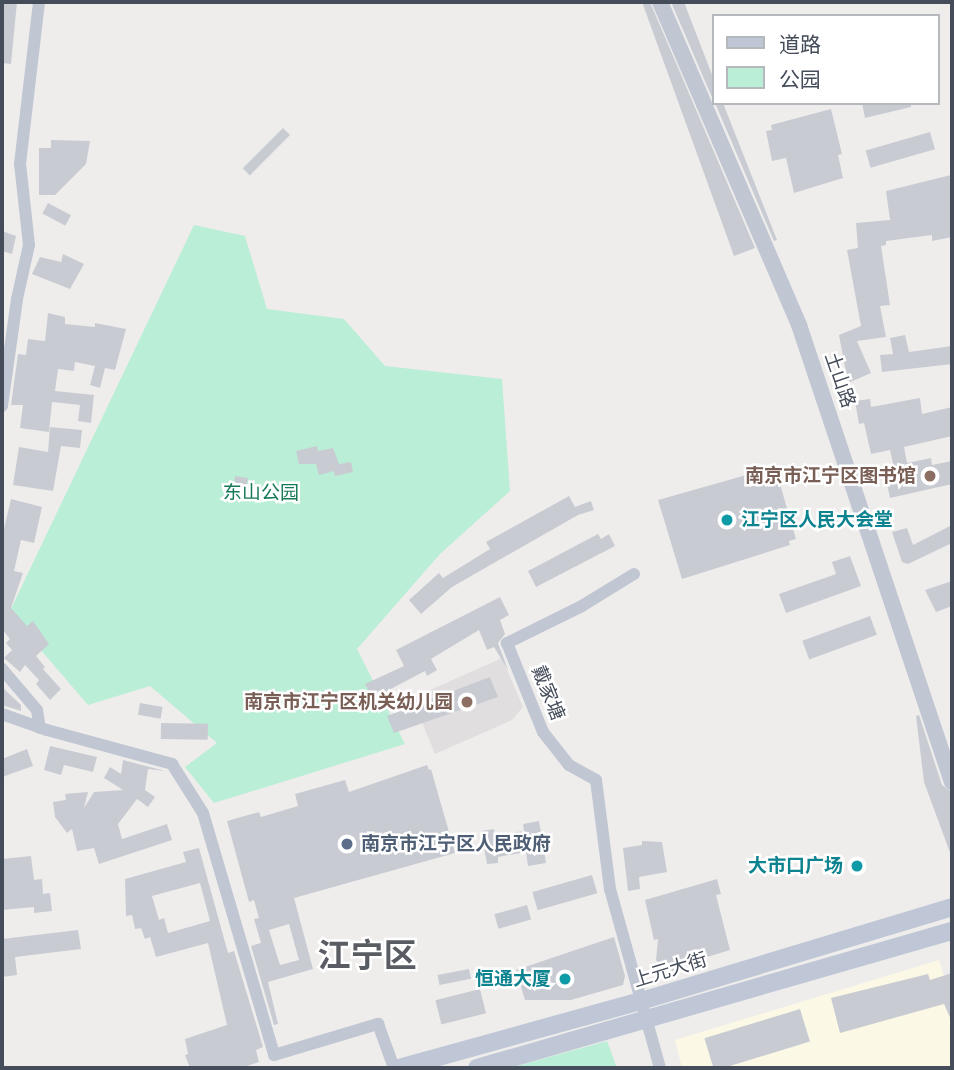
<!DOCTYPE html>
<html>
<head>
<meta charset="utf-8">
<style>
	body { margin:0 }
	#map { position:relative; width:954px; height:1070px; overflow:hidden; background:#efedec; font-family:"PT Sans Narrow","Noto Sans SC",sans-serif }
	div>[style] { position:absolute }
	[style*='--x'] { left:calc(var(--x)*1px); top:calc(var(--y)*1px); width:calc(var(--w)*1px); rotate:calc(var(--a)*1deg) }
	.commercial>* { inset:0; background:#fbf8e5 }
	.education>* { inset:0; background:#e0dede }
	.green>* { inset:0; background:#baeed6 }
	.building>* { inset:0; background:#c9cbd3; transform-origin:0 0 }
	.minor>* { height:12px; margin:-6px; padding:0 6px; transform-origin:6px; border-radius:6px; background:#c0c6d2 }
	.tertiary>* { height:16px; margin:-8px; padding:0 8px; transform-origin:8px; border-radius:8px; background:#c0c6d2 }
	.secondary>* { height:18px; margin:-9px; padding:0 9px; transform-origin:9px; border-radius:9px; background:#bfc7d6 }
	.dots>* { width:19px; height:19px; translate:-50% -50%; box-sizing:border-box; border:4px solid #fff; border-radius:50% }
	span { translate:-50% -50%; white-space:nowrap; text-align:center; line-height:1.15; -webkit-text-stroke:5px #fff; paint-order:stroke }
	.street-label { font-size:19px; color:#454d5a }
	.education-label { font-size:19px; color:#785e54; font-weight:700 }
	.right { translate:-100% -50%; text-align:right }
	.park-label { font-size:19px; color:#177a57 }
	.culture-label { font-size:19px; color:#0d838f; font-weight:700 }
	.left { translate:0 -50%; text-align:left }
	.service-label { font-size:19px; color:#4e5e75; font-weight:700 }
	.town-label { font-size:33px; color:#595c62; font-weight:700 }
	.frame { position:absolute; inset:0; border:4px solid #454d5a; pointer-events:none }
	.legend { position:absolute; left:712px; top:14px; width:228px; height:91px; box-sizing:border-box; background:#fff; border:2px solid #b5b8bd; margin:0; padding:9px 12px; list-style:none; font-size:21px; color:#454d5a }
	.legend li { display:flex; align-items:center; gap:14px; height:35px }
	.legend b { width:35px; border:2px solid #b5b8bd }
</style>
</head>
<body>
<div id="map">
	<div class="commercial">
		<div style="clip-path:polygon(939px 960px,952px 1001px,952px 1068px,682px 1068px,675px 1040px)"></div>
	</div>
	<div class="education">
		<div style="clip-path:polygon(502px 658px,523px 707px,512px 720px,435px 754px,412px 698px)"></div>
	</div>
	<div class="green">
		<div style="clip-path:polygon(194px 225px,245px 236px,267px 309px,344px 319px,385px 366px,502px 379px,510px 491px,440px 554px,357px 649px,405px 744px,214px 803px,185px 767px,217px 743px,150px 686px,88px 705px,9px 613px)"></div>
		<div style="clip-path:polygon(607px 1041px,617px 1068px,510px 1068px)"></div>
	</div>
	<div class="building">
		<div style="clip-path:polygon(2px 2px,17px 2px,11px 64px,2px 63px)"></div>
		<div style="clip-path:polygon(642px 2px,650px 2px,755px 248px,734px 256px)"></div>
		<div style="clip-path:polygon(671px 2px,684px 2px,714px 80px,714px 102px)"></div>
		<div style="clip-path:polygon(715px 103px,723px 103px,777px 240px,774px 241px)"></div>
		<div style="clip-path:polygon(862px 103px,911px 103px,911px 107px,865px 118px)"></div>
		<div style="clip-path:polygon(831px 109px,842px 154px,838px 155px,843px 178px,794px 193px,786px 158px,772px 161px,766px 131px,772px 130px,771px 125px)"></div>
		<div style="left:283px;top:128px;width:10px;height:57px;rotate:45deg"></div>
		<div style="left:930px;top:132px;width:18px;height:67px;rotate:74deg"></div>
		<div style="clip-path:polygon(51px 140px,90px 141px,86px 164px,55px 195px,39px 195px,39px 148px,51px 148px)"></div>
		<div style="clip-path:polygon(951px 175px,952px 237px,932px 241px,932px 235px,886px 241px,886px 245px,881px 246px,890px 305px,880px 306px,886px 337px,857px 341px,871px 373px,848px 383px,839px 335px,861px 326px,847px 250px,858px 248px,856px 223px,890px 220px,886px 191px)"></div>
		<div style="left:48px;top:203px;width:26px;height:12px;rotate:28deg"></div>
		<div style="clip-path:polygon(2px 231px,16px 236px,12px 254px,2px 251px)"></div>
		<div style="clip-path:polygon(63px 254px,84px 264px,70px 289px,32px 274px,40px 257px,61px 262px)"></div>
		<div style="clip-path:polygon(48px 313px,65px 317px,65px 324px,95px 327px,95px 323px,126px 329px,115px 370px,105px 368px,100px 388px,90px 385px,95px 366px,75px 362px,74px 371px,58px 369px,55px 391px,94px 395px,91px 423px,78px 421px,80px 405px,52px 402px,49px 432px,20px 428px,23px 405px,11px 405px,18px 354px,26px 355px,28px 339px,45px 341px)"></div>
		<div style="clip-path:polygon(905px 335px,909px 352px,952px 346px,952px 364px,882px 372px,880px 355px,893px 354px,890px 338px)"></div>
		<div style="clip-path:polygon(920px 398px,922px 414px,952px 407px,952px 436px,904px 447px,907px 463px,931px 458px,932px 465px,952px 461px,952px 484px,890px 498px,885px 475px,895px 473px,890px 450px,871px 454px,864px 423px,859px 424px,855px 401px,870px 399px,871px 407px)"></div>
		<div style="clip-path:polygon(50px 427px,82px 430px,80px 448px,61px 446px,53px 491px,13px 485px,19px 447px,48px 452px)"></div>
		<div style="clip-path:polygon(317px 446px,318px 451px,333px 448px,339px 464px,351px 462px,353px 472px,335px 476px,334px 471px,319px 475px,316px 464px,299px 464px,296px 451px)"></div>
		<div style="clip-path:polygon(775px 467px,796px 539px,789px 541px,790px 545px,682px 579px,658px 500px)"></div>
		<div style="clip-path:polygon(235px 476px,248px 478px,246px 490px,234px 489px)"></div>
		<div style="clip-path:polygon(569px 496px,575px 507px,591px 501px,594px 510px,578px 515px,452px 587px,421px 614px,409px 600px,439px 573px,443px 578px,490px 549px,486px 542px)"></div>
		<div style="clip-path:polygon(11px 499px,42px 507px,34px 543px,21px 540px,14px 571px,23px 573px,11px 608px,27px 626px,33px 621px,49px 644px,36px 656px,45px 667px,43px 669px,61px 689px,50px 700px,36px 684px,39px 680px,25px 665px,20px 672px,4px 658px,12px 650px,6px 643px,10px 639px,2px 629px,2px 537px)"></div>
		<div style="clip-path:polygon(952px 525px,952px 543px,908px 564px,902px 562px,892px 532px,907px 528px,913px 545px)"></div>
		<div style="clip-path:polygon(598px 534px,601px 539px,609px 534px,615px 546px,536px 587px,528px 571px)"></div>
		<div style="clip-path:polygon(850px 556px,861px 586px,786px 613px,779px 594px,836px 574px,832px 562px)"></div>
		<div style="clip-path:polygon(952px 581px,952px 606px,936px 612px,925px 590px)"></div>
		<div style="clip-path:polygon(500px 597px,509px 615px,500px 620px,505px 634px,498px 643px,508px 670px,494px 647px,487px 650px,479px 630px,431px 659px,437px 670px,427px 676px,425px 671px,385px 692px,388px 697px,376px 703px,365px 684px,404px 666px,396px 650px)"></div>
		<div style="left:870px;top:616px;width:20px;height:72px;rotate:70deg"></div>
		<div style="clip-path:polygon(490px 677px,498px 697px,394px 733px,387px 716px)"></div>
		<div style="clip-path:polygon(2px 687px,21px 705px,21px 711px,2px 705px)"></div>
		<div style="left:140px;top:703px;width:23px;height:12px;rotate:10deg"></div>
		<div style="clip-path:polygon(919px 715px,942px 785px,952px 792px,952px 858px,924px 782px,916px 716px)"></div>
		<div style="left:161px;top:723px;width:47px;height:16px;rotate:1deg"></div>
		<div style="clip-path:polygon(50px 746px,97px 757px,93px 772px,64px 765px,61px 775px,44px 770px)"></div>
		<div style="clip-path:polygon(27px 749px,33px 766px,2px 777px,2px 759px)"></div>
		<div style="clip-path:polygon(123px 760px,165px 771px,148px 769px,145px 790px,155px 797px,148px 807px,137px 799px,118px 824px,122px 839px,167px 824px,172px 840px,99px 864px,94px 848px,77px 851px,72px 829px,67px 833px,55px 817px,53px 802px,66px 800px,65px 794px,88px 792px,84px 808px,94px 792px,123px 790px,104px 778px,110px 767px,121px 774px)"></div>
		<div style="clip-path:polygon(evenodd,427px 765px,429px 770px,431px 769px,455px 853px,294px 898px,313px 969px,268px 982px,278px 1024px,274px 1025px,251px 946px,261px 943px,254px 919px,259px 918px,254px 900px,249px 902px,227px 821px,259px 812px,261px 817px,298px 806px,295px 794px,345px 780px,349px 792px,427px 765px,289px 924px,299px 960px,280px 965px,269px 930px,289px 924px)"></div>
		<div style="clip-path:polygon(539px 821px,546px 863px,528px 866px,526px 852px,498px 857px,498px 863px,487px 864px,481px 831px,494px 829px,495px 835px,524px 831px,523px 824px)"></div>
		<div style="clip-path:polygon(642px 841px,662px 842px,667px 872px,639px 877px,640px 889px,628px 891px,623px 848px,642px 845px)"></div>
		<div style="clip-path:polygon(evenodd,199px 848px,228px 953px,234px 951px,263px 1047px,256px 1050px,259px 1062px,240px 1068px,190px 1068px,185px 1055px,188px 1054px,185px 1039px,227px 1025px,208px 943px,156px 957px,150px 937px,145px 939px,141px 928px,135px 929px,132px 915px,126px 916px,125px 879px,186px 862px,183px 852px,199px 848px,200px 883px,210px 921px,168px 933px,164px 918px,159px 920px,152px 896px,200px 883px)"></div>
		<div style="clip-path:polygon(31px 856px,34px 880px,42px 879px,43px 894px,50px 893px,52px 911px,34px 913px,34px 907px,2px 910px,2px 859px)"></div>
		<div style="left:592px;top:875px;width:19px;height:62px;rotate:74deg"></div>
		<div style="clip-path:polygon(717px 879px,721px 894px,716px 895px,730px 950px,681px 965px,674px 971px,665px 971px,656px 960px,658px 939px,654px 940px,645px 900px)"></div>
		<div style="left:527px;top:905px;width:15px;height:34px;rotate:74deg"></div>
		<div style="clip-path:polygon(78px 930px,81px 949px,15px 957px,17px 975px,2px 977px,2px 939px)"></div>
		<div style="clip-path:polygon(614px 937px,625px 976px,623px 985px,571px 1000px,525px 1000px,516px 970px)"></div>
		<div style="left:469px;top:969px;width:10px;height:32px;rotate:79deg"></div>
		<div style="clip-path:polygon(952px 973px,952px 1022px,944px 1004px,840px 1033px,831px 998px,928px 974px,930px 980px)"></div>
		<div style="left:480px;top:989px;width:25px;height:46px;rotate:76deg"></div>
		<div style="left:800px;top:1009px;width:34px;height:100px;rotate:73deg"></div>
	</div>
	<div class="minor">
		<div style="--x:2;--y:406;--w:108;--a:-82"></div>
		<div style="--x:17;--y:299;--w:55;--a:-77.5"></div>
		<div style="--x:29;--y:245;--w:81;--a:-96.3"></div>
		<div style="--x:20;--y:164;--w:163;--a:-83.3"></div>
		<div style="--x:634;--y:574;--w:61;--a:148.4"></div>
		<div style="--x:582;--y:606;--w:84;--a:153.7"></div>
		<div style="--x:507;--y:643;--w:96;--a:68"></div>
		<div style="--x:543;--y:732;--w:42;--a:51.8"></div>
		<div style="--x:569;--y:765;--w:31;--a:29"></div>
		<div style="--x:596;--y:780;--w:110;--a:82.7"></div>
		<div style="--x:610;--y:889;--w:186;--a:74.4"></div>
		<div style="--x:2;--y:669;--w:54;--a:49.5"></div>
		<div style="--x:37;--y:710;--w:18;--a:81"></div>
		<div style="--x:2;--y:714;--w:48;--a:19.6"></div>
		<div style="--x:47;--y:730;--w:130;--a:15.2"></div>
		<div style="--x:172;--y:764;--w:58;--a:57.7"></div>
		<div style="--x:203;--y:813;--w:252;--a:73.6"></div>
		<div style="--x:274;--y:1055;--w:109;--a:-16.6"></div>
		<div style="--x:378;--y:1024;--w:47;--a:70"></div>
	</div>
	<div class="tertiary">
		<div style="--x:660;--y:2;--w:352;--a:66.7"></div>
		<div style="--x:799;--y:325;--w:482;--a:71.5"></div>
	</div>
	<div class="secondary">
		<div style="--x:399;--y:1068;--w:251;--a:-15.5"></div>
		<div style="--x:641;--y:1001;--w:325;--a:-16.8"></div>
		<div style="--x:477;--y:1068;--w:494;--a:-16.1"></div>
	</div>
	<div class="dots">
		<div style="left:930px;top:476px;background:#8d6e63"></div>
		<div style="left:727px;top:520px;background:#0f9aa8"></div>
		<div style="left:467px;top:702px;background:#8d6e63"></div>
		<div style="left:347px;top:844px;background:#5c6f8a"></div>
		<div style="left:857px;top:866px;background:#0f9aa8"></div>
		<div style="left:565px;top:979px;background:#0f9aa8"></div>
	</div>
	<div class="street-label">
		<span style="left:840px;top:380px;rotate:71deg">土山路</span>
		<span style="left:548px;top:693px;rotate:68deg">戴家塘</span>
		<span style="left:670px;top:970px;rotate:-17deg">上元大街</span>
	</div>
	<div class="education-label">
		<span class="right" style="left:916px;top:476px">南京市江宁区图书馆</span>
		<span class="right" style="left:453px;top:702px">南京市江宁区机关幼儿园</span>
	</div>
	<div class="park-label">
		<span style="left:261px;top:493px">东山公园</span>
	</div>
	<div class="culture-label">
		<span class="left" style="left:741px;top:520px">江宁区人民大会堂</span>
		<span class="right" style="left:843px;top:866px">大市口广场</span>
		<span class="right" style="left:551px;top:979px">恒通大厦</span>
	</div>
	<div class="service-label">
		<span class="left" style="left:361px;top:844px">南京市江宁区人民政府</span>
	</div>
	<div class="town-label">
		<span style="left:367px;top:955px">江宁区</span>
	</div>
	<div class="frame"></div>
	<ul class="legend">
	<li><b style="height:9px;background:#bfc7d6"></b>道路</li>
	<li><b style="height:19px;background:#baeed6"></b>公园</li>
	</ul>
</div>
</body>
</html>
